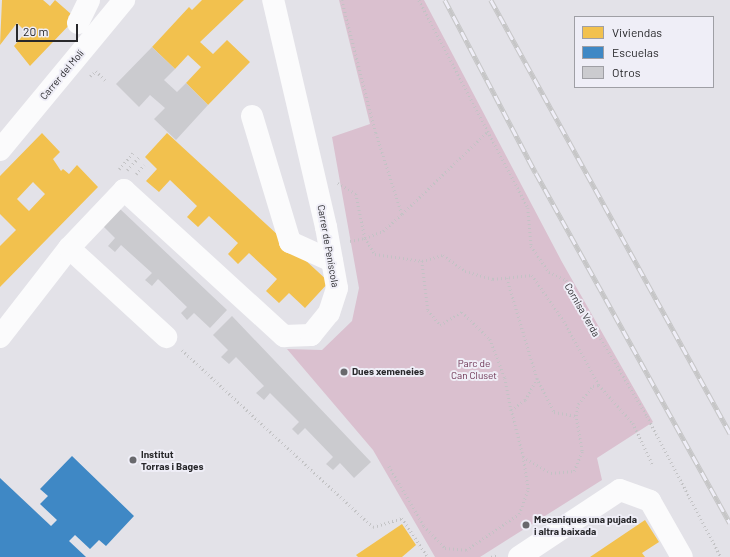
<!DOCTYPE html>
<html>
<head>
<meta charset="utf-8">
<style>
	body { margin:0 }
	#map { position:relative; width:730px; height:557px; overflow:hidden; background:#e3e2e8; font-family:Barlow,sans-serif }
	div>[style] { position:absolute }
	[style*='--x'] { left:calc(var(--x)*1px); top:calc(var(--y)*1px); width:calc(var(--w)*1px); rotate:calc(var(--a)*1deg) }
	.green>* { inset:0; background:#dac0cf }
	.homes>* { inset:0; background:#f2c14e }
	.schools>* { inset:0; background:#3f88c5 }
	.building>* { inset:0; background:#cbcbcf }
	.path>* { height:2.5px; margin-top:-1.25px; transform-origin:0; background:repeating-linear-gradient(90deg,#c3c3c5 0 1px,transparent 0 4px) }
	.minor>* { height:22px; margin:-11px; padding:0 11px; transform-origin:11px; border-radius:11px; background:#fbfbfc }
	.rail>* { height:4.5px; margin-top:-2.25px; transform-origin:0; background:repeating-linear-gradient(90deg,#efeef7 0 9px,#c6c6c7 0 18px); box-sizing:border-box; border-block:1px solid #c6c6c7 }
	.dots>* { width:11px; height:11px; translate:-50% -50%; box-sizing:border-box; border:2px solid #efeef7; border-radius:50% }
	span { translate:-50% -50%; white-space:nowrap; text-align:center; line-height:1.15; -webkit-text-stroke:4px #efeef7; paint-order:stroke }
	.street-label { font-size:10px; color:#28282b }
	.park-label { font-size:10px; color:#6c3252 }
	.poi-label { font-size:10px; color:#28282b; font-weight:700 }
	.left { translate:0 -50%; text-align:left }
	.legend { position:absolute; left:574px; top:16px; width:140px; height:72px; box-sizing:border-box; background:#efeef7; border:1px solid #9f9fa5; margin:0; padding:5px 7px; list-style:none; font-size:12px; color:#28282b }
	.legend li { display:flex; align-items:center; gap:8px; height:20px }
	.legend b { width:20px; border:1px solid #9f9fa5 }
	.scale { position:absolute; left:16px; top:24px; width:62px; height:18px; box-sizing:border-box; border:2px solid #28282b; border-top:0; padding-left:5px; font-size:12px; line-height:14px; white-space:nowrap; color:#28282b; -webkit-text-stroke:3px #efeef7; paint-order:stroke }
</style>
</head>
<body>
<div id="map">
	<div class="green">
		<div style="clip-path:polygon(339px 0,424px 0,562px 262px,653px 422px,597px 458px,602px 480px,480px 557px,435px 557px,373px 450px,287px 349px,322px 350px,352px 321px,359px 288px,332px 137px,370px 124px)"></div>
	</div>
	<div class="homes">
		<div style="clip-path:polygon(2px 0,43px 0,50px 6px,55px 0,71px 14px,68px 17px,73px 21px,30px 66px,14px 46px,26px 32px,17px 23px,0 45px)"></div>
		<div style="clip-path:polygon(202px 0,244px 0,200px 42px,213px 54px,227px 40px,250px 62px,208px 105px,186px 83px,201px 67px,188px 55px,175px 69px,152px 47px,189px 7px,192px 10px)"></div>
		<div style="clip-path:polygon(evenodd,42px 133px,60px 152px,53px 159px,61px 171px,63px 169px,69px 174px,77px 165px,98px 187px,0 287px,0 246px,16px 230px,0 214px,0 176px,42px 133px,33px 182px,45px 194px,29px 211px,17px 199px,33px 182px)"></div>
		<div style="clip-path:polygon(167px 133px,329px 282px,305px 308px,289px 293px,279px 303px,266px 291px,277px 279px,249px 253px,238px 264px,228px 254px,238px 243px,209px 216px,198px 227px,187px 217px,197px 206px,170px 180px,159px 192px,146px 181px,157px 169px,145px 157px)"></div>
		<div style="clip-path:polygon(645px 520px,659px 542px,642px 553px,645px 557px,590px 557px)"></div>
		<div style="clip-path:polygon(402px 524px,416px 545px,402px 557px,358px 557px,356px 555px)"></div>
	</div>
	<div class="schools">
		<div style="clip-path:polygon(72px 456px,134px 516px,106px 546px,99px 540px,90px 549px,75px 535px,69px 541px,86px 557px,0 557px,0 478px,51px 526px,57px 520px,40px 504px,48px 496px,40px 489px)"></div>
	</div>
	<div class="building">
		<div style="clip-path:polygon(152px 47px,175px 69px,164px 80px,177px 92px,186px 83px,208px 105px,176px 140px,154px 119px,165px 108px,150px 95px,139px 107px,116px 84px)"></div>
		<div style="clip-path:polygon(119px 208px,227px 310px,210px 328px,194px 313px,187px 320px,181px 313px,187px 307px,158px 279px,152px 286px,145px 280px,152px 273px,121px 245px,115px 252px,108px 246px,115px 238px,103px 226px)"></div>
		<div style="clip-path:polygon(232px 316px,371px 462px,354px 478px,340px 463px,333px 470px,326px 464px,333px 457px,305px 428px,298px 435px,292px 429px,299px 422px,270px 393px,264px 400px,256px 393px,264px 386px,236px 357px,229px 364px,221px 357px,228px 350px,213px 335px)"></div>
	</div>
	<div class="path">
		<div style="--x:342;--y:0;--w:137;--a:75.7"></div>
		<div style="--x:376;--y:133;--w:85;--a:72.2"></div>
		<div style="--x:419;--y:0;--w:235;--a:62.3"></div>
		<div style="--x:528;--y:208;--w:38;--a:85"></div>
		<div style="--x:531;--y:246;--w:32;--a:55"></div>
		<div style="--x:549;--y:272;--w:19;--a:25"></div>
		<div style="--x:566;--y:280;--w:158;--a:59.2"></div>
		<div style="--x:647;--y:416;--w:159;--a:62.3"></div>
		<div style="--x:90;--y:76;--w:8;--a:-40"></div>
		<div style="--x:96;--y:71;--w:13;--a:45"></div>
		<div style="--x:119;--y:169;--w:21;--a:-49"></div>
		<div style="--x:127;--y:170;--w:18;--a:-47"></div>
		<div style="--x:136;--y:174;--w:12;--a:-48"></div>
		<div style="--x:338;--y:183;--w:21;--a:31"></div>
		<div style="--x:356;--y:194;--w:45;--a:78.4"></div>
		<div style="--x:365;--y:238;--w:19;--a:-21"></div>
		<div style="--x:383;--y:231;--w:25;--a:-42"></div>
		<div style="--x:402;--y:214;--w:118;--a:-44"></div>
		<div style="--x:350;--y:241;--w:15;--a:-11"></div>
		<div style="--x:365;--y:238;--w:19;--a:58"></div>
		<div style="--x:375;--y:254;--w:48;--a:8.5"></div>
		<div style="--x:422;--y:261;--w:22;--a:-16"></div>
		<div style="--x:443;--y:255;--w:27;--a:36"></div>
		<div style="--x:465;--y:271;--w:29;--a:16"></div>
		<div style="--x:493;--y:279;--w:39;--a:-6"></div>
		<div style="--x:532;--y:275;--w:56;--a:55.2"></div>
		<div style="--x:564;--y:321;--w:73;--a:61.3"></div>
		<div style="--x:422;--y:261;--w:49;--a:83"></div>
		<div style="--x:428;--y:310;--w:19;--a:51"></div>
		<div style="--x:440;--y:325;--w:26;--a:-31"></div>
		<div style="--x:462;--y:312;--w:39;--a:44"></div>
		<div style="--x:490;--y:339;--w:42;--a:69"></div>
		<div style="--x:505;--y:378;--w:33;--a:79"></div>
		<div style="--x:507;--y:278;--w:104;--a:73.3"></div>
		<div style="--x:537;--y:378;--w:38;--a:63"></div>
		<div style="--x:554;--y:412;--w:22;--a:10"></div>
		<div style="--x:182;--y:350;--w:260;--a:42.8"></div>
		<div style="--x:373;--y:527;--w:30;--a:-17"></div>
		<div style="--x:402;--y:518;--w:47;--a:56.3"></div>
		<div style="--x:523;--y:457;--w:49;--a:-104.3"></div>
		<div style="--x:511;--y:410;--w:17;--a:-36"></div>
		<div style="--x:525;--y:400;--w:25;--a:-61"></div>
		<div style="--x:389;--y:466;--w:69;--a:59.7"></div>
		<div style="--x:424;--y:526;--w:30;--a:46"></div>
		<div style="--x:445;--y:548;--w:21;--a:5"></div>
		<div style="--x:466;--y:550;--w:64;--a:-34.2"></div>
		<div style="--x:519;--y:514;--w:27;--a:-70"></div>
		<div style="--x:528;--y:489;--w:32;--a:-99"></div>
		<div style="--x:523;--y:457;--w:32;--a:30"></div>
		<div style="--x:551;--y:473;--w:23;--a:-5"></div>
		<div style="--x:574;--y:471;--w:22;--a:-68"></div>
		<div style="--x:582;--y:451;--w:36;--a:-100"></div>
		<div style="--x:576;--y:416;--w:12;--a:-81"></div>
		<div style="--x:578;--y:404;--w:23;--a:-50"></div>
		<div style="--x:593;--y:386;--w:6;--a:-9"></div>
		<div style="--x:599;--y:385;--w:51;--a:48.2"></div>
		<div style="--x:633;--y:423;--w:47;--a:64.5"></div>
		<div style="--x:491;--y:557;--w:7;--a:-16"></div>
	</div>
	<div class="minor">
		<div style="--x:78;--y:23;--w:25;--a:-64"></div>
		<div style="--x:252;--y:116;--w:132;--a:73.2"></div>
		<div style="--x:290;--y:242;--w:46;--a:24.3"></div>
		<div style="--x:0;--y:150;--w:195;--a:-50.4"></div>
		<div style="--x:69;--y:248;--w:132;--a:42.5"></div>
		<div style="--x:0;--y:337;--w:113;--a:-52.2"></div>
		<div style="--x:69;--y:248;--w:80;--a:-46.5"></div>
		<div style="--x:124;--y:190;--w:217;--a:42.4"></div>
		<div style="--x:284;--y:336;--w:27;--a:-2"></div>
		<div style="--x:311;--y:335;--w:28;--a:-51"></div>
		<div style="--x:329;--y:313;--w:26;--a:-72"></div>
		<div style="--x:337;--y:288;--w:62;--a:-100.2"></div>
		<div style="--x:326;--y:227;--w:233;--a:-103.1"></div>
		<div style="--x:519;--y:557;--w:121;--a:-33.6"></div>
		<div style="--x:620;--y:490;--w:32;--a:20"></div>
		<div style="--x:650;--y:501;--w:64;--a:60.3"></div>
	</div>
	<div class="rail">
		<div style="--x:445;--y:0;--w:195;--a:62.3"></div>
		<div style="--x:536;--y:173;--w:400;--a:61"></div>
		<div style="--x:491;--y:0;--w:495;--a:61.1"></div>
	</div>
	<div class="dots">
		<div style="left:344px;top:372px;background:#69696d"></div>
		<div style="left:133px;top:460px;background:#69696d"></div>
		<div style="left:526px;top:525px;background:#69696d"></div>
	</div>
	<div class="street-label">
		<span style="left:62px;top:75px;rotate:-50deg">Carrer del Molí</span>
		<span style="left:328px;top:246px;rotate:80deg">Carrer de Peníscola</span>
		<span style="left:582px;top:310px;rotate:60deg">Cornisa Verda</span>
	</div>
	<div class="park-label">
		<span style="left:474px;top:369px">Parc de<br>Can Cluset</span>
	</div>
	<div class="poi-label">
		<span class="left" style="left:352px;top:372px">Dues xemeneies</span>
		<span class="left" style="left:141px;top:460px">Institut<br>Torras i Bages</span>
		<span class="left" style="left:534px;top:525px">Mecaniques una pujada<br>i altra baixada</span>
	</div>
	<ul class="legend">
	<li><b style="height:11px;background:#f2c14e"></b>Viviendas</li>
	<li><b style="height:11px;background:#3f88c5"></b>Escuelas</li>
	<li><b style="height:11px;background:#cbcbcf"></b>Otros</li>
	</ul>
	<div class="scale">20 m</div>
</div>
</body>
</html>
